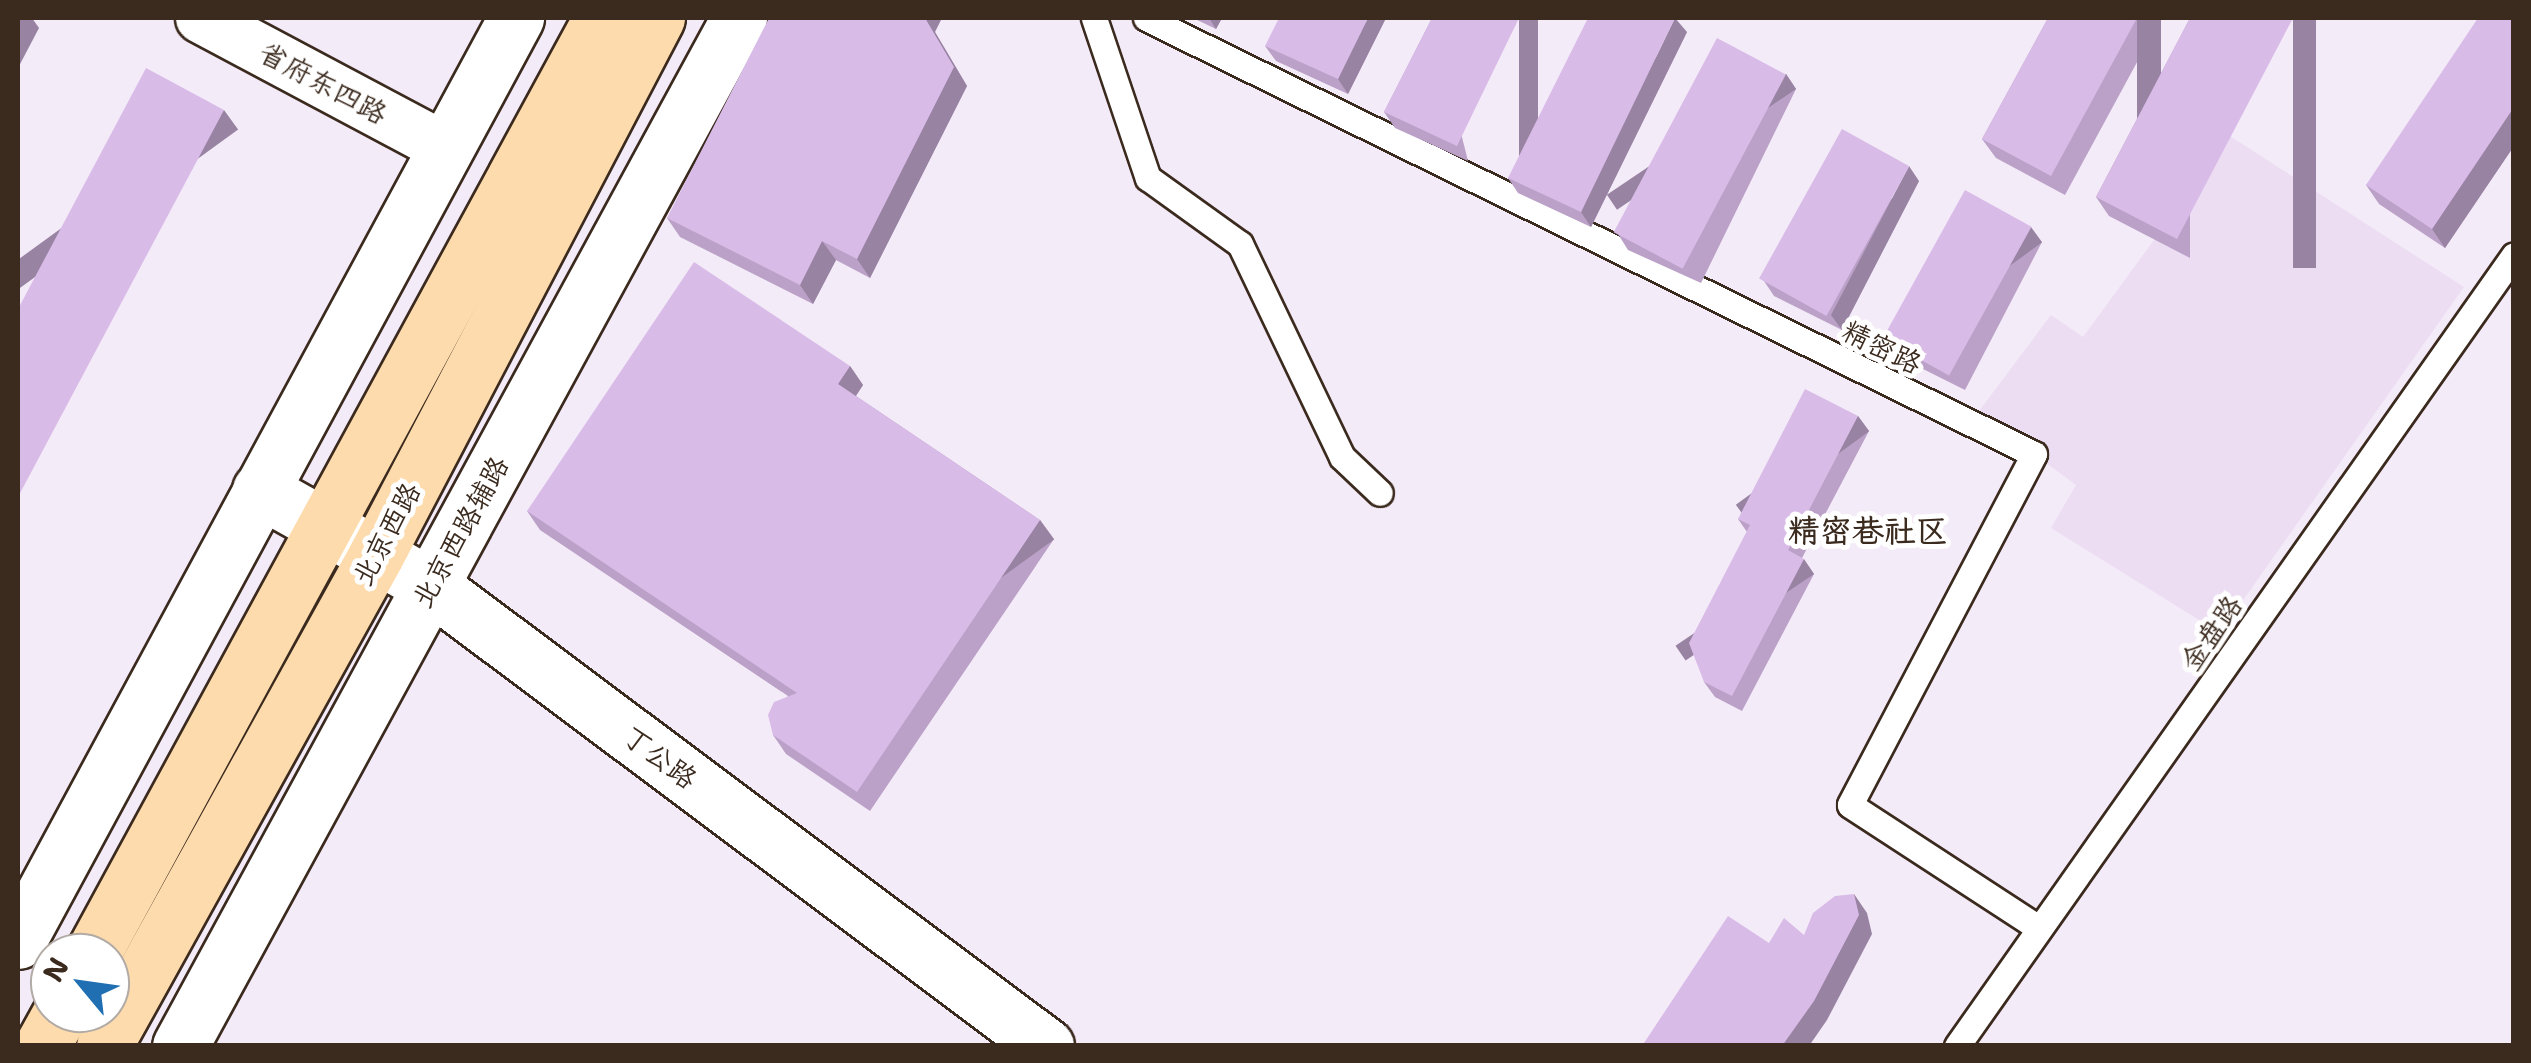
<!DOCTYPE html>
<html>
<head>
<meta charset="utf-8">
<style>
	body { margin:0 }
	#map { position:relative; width:2531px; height:1063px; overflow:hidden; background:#f4ebf8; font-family:"Shantell Sans","LXGW WenKai TC",sans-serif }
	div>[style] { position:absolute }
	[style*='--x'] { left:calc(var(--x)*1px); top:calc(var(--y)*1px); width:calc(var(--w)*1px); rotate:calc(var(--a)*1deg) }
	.built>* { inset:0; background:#ecddf3 }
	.roads { filter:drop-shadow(2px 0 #3b2a1e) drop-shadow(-2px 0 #3b2a1e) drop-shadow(0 2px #3b2a1e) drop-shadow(0 -2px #3b2a1e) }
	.lane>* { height:25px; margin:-12.5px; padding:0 12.5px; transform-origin:12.5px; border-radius:12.5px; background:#fff }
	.street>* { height:50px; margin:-25px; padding:0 25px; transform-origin:25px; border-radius:25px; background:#fff }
	.secondary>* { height:55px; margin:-27.5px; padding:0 27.5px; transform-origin:27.5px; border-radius:27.5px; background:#fff }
	.primary>* { height:55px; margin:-27.5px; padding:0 27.5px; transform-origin:27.5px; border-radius:27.5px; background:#fedbac }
	.wall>* { inset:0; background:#bba1c8 }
	.shaded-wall>* { inset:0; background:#9883a2; transform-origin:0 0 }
	.building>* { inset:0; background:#d9bbe8; transform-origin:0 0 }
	span { translate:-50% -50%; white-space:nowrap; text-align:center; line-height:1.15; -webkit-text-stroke:10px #fff; paint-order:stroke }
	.street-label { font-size:28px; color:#3b2a1e }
	.quarter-label { font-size:32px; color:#3b2a1e; font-weight:700 }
	.frame { position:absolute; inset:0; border:20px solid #3b2a1e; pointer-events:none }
	.north { position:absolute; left:30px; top:933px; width:100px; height:100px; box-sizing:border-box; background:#fff; border:2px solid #b1aaa5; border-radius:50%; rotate:299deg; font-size:28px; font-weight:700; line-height:40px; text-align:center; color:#3b2a1e }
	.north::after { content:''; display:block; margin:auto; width:35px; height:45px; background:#1f6fb2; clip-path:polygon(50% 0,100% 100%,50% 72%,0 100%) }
</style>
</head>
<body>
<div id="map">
	<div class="built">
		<div style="clip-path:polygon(2230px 136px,2464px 287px,2220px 633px,2051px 528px,2076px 485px,2034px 454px,1970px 423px,2051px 315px,2083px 337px)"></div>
	</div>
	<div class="roads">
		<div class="lane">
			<div style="--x:1094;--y:18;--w:169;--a:71.4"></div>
			<div style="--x:1148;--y:178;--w:113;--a:35.7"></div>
			<div style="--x:1240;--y:244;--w:236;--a:64.4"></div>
			<div style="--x:1342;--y:457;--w:52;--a:43.5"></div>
			<div style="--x:1146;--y:18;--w:989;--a:26.15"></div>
			<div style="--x:2034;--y:454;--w:396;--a:117.7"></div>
			<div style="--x:1850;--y:805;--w:225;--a:33.1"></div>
			<div style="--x:1957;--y:1046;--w:967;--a:-54.85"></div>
		</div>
		<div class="street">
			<div style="--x:201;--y:18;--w:276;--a:28"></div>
		</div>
		<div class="secondary">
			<div style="--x:260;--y:490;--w:196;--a:29.3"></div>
			<div style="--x:431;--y:586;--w:768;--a:36.8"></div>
			<div style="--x:18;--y:941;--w:1049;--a:-61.65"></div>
			<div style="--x:180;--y:1046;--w:1170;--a:-61.46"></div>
		</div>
		<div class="primary">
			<div style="--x:93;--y:953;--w:1064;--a:-61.48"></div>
			<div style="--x:42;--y:1046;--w:38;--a:-61"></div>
			<div style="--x:104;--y:1046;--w:561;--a:-61.01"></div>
			<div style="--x:376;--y:555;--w:606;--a:-62.38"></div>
		</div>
	</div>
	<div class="wall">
		<div style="clip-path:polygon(1193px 18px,1222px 18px,1216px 29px)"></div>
		<div style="clip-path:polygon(1386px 18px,1348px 94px,1276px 61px,1265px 46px)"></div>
		<div style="clip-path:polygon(1432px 18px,1468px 161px,1395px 128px,1384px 112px)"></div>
		<div style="clip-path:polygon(2048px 18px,2161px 18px,2065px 195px,1996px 158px,1982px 139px)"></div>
		<div style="clip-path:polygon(2190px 18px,2190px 258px,2109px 216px,2096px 197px)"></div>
		<div style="clip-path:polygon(2514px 18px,2514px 146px,2445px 248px,2379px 204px,2366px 185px)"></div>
		<div style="clip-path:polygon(935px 32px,967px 86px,870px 278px,836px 260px,813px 304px,680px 237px,667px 218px)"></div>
		<div style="clip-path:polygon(1687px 32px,1591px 227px,1518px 193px,1508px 178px)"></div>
		<div style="clip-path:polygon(1786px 74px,1796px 89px,1701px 283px,1628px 250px,1618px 234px)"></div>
		<div style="clip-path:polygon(1919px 181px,1842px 330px,1774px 296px,1764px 281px)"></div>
		<div style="clip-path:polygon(2042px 242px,1965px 390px,1897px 356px,1887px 341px)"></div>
		<div style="clip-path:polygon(850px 366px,863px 385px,856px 396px,1040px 520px,1054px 539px,870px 811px,786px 754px,773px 735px,788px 696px,540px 530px,527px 511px)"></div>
		<div style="clip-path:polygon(1858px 416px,1869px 431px,1802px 558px,1814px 574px,1742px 711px,1715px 697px,1704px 682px,1747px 532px,1738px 519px)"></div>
	</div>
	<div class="shaded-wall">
		<div style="clip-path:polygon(21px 18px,32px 18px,39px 28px,18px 68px,18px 24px)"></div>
		<div style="clip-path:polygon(925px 18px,942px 18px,935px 32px,967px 86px,870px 278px,857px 259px)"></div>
		<div style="clip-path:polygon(1209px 18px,1222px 18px,1216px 29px)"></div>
		<div style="clip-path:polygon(1368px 18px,1386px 18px,1348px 94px,1338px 79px)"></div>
		<div style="left:1519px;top:18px;width:19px;height:142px"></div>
		<div style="clip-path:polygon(1675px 18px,1687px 32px,1591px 227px,1581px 212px)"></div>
		<div style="left:2137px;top:18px;width:24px;height:180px"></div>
		<div style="left:2293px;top:18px;width:23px;height:250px"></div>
		<div style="left:1786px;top:74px;width:18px;height:216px;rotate:56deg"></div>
		<div style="clip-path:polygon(2514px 107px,2514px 146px,2445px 248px,2432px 229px)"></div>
		<div style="left:224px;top:110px;width:24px;height:438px;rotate:54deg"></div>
		<div style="clip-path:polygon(1909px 166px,1919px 181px,1842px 330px,1831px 315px)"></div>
		<div style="left:2031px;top:227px;width:19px;height:167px;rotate:54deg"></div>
		<div style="clip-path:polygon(822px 241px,836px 260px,813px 304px,800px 285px)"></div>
		<div style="clip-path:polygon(850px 366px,863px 385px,851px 403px,838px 384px)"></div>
		<div style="left:1858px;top:416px;width:19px;height:151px;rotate:54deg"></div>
		<div style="left:1040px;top:520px;width:24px;height:328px;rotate:54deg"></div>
		<div style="left:1804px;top:559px;width:18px;height:155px;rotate:56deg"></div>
		<div style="clip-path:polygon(1854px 894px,1867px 913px,1872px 934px,1827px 1020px,1809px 1046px,1782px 1046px)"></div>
	</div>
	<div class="building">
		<div style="clip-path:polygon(769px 18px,925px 18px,954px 67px,857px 259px,822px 241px,800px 285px,667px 218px)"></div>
		<div style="clip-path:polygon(1279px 18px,1368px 18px,1338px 79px,1265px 46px)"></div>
		<div style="clip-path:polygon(1432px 18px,1519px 18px,1457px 146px,1384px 112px)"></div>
		<div style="clip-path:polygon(1588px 18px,1675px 18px,1581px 212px,1508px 178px)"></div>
		<div style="clip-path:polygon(2048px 18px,2137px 18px,2051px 176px,1982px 139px)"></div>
		<div style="clip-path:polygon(2190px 18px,2293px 18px,2177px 239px,2096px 197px)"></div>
		<div style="clip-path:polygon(2478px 18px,2514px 18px,2514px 107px,2432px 229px,2366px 185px)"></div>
		<div style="left:1717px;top:38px;width:78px;height:220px;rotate:28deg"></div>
		<div style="clip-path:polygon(146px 68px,224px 110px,18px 497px,18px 309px)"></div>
		<div style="left:1842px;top:129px;width:77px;height:171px;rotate:29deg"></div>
		<div style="left:1965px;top:190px;width:76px;height:170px;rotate:29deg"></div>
		<div style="clip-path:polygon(694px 262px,850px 366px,838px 384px,1040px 520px,857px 792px,773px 735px,768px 715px,774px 702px,797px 693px,527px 511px)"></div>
		<div style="clip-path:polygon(1805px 389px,1858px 416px,1788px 550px,1804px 559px,1732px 696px,1704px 682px,1689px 643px,1750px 525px,1738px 519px)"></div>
		<div style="clip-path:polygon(1854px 894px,1859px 915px,1814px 1001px,1782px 1046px,1642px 1046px,1728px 916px,1769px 943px,1784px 918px,1804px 935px,1813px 913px,1835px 896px)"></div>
	</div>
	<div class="street-label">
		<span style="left:323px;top:83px;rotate:28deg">省府东四路</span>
		<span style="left:1882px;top:347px;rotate:26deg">精密路</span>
		<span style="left:460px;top:532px;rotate:-61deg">北京西路辅路</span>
		<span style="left:386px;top:534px;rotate:-62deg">北京西路</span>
		<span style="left:2211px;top:633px;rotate:-55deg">金盘路</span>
		<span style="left:660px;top:757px;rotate:37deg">丁公路</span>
	</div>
	<div class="quarter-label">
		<span style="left:1868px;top:531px">精密巷社区</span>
	</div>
	<div class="frame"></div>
	<div class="north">N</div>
</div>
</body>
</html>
